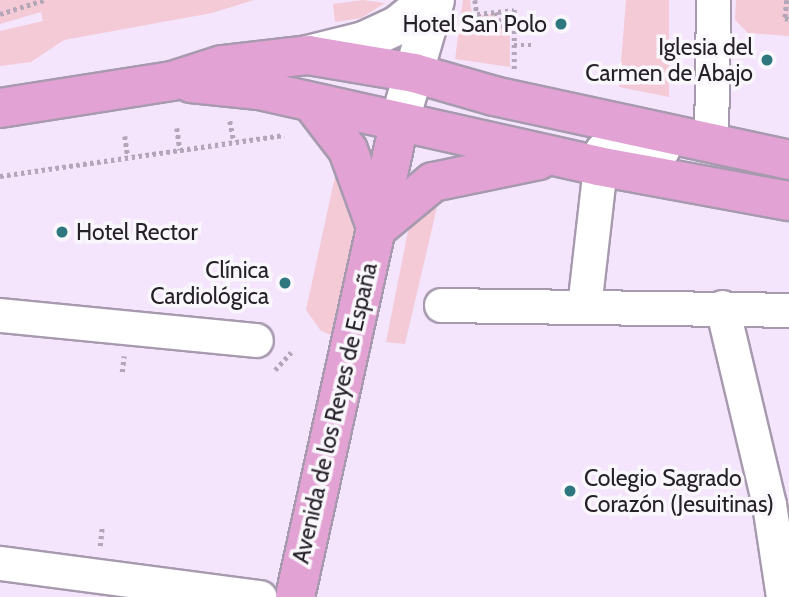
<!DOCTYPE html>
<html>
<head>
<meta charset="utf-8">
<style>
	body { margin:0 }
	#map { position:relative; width:789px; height:597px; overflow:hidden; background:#f4e5fc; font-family:Cabin,sans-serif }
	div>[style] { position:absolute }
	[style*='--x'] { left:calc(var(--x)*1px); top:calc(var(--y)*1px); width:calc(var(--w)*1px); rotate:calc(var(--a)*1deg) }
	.green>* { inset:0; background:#f4cad6 }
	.path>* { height:4.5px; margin-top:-2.25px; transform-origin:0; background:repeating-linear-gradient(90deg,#b2a6b8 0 3.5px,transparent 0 7px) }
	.roads { filter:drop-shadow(2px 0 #a79aaf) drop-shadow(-2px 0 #a79aaf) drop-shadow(0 2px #a79aaf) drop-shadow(0 -2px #a79aaf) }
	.street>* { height:33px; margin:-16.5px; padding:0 16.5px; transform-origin:16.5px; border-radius:16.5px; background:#fff }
	.secondary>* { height:38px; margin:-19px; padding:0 19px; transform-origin:19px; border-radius:19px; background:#fff }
	.primary>* { height:38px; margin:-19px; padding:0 19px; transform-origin:19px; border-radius:19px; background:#e2a3d4 }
	.dots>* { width:19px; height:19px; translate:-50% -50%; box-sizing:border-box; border:4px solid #faf7fc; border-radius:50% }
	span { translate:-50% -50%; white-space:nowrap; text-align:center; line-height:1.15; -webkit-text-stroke:7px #faf7fc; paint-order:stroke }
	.poi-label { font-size:23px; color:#262129 }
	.right { translate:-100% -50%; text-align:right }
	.left { translate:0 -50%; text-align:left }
	.street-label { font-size:23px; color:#262129 }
</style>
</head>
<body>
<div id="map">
	<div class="green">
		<div style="clip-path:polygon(0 0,254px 0,212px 13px,64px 40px,31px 62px,0 66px,0 31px,43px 21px,41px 12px,0 24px)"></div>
		<div style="clip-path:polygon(363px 0,385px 3px,361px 18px,335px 22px,333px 4px)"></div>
		<div style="clip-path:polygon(463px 0,470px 0,472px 16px,494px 14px,496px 24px,510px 30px,510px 67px,455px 59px)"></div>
		<div style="clip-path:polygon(626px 0,669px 0,669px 97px,619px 87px)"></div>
		<div style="clip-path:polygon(736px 0,789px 0,789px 36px,748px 33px,735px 20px)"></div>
		<div style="clip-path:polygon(339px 158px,361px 234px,338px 338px,321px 331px,306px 310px)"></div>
		<div style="clip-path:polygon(441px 190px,405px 344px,386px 342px,410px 221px)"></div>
	</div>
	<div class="path">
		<div style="--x:475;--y:0;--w:14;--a:82"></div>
		<div style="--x:477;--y:14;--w:37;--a:-6"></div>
		<div style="--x:787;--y:0;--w:18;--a:96"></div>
		<div style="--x:785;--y:18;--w:4;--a:14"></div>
		<div style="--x:496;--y:12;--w:15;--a:70"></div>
		<div style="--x:501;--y:26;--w:13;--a:9"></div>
		<div style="--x:0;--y:14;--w:46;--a:-17.7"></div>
		<div style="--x:514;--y:45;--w:21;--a:0"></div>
		<div style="--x:514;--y:69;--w:62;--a:-90"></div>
		<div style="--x:230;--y:121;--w:21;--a:79"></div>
		<div style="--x:177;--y:128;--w:22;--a:82"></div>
		<div style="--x:125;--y:136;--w:21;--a:82"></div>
		<div style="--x:0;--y:176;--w:287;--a:-8.2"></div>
		<div style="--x:275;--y:370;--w:24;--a:-48"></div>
		<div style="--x:122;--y:372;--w:16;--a:-83"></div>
		<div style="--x:100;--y:546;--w:19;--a:-84"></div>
	</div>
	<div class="roads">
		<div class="street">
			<div style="--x:711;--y:143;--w:143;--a:-89.2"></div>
			<div style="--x:441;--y:305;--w:348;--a:0.8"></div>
			<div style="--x:584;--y:307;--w:158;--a:-83.5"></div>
			<div style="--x:602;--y:150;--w:19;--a:-25"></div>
			<div style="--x:619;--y:142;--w:44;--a:10.5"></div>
			<div style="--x:722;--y:307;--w:203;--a:76.6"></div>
			<div style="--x:769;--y:504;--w:94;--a:81.4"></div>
			<div style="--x:0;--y:315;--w:257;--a:5.6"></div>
			<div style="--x:0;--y:563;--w:262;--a:7.5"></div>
		</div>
		<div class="secondary">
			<div style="--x:308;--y:55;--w:58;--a:-14"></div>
			<div style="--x:364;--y:41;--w:38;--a:-25"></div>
			<div style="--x:398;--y:25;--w:40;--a:-39"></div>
			<div style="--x:399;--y:123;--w:128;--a:-73.7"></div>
		</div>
		<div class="primary">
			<div style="--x:191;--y:83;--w:68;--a:5.9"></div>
			<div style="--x:259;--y:90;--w:347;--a:12.6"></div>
			<div style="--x:598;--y:166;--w:194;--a:10.4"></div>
			<div style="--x:312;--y:103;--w:59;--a:52.5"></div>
			<div style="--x:348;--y:150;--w:82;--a:70"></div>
			<div style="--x:0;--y:108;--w:174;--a:-8.9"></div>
			<div style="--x:172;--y:81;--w:52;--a:-17.7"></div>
			<div style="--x:222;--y:65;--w:87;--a:-6.6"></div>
			<div style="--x:308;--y:55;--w:108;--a:9.6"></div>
			<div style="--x:414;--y:73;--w:83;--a:16"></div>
			<div style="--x:494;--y:96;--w:302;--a:12.2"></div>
			<div style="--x:376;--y:229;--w:74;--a:-39.5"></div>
			<div style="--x:433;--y:182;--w:108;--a:-11.7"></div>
			<div style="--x:295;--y:597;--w:485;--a:-77.6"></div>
		</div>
	</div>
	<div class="dots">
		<div style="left:561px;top:24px;background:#2e777e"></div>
		<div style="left:767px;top:60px;background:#2e777e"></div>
		<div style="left:62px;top:232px;background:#2e777e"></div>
		<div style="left:285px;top:283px;background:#2e777e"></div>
		<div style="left:570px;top:491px;background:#2e777e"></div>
	</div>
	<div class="poi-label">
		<span class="right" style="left:547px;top:24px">Hotel San Polo</span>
		<span class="right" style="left:753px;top:60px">Iglesia del<br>Carmen de Abajo</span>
		<span class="left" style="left:76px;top:232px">Hotel Rector</span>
		<span class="right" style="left:269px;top:283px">Clínica<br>Cardiológica</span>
		<span class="left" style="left:584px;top:491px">Colegio Sagrado<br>Corazón (Jesuitinas)</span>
	</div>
	<div class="street-label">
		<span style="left:335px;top:413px;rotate:-77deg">Avenida de los Reyes de España</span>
	</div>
</div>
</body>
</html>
